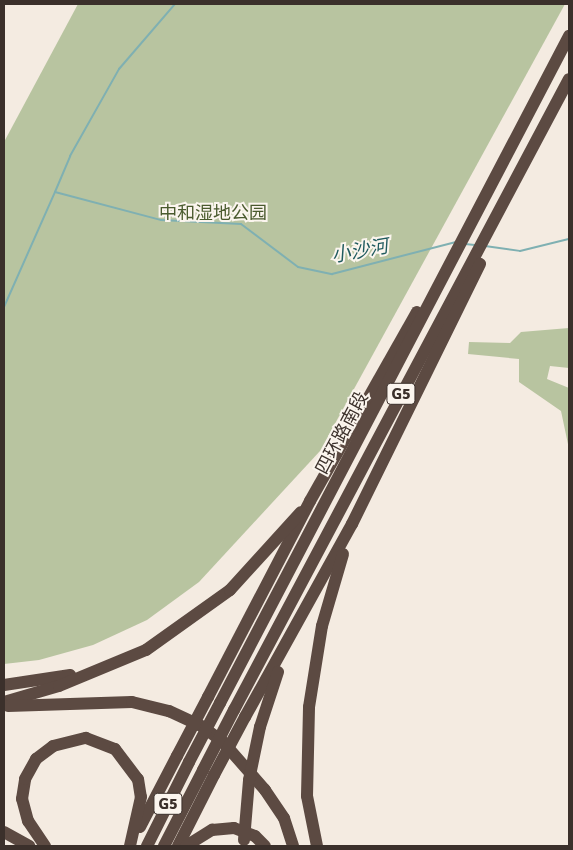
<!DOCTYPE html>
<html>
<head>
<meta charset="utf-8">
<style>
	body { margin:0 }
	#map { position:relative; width:573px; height:850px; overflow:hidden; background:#f4ebe1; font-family:Signika,"Noto Sans SC",sans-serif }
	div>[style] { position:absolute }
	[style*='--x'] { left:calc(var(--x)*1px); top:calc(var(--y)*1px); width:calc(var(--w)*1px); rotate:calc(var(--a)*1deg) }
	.green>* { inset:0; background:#b8c4a0 }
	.stream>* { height:2px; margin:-1px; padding:0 1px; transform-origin:1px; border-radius:1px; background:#7fb0b2 }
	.highway>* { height:12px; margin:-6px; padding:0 6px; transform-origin:6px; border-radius:6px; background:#5c4a42 }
	.highway-bridge>* { height:12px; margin:-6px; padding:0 6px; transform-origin:6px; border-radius:6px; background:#5c4a42 }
	span { translate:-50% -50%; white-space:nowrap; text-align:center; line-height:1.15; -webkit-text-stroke:4px #fbf5ee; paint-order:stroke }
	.shield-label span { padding:1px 4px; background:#fbf5ee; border:1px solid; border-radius:4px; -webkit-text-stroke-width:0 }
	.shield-label { font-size:16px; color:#3b302b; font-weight:700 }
	.park-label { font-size:18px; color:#4a5a2e }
	.street-label { font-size:18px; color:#3b302b }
	.water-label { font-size:19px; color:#1f5a5e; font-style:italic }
	.frame { position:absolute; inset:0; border:5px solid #3b302b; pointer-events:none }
</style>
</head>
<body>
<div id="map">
	<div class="green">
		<div style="clip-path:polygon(78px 4px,565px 4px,320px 451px,199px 582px,147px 620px,93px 645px,39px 660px,4px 664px,4px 142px)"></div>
		<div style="clip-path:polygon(569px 328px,569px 368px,550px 366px,547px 379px,569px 388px,569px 449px,561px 411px,519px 382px,519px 359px,468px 354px,469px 342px,510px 343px,521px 332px)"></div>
	</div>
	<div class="stream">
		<div style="--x:55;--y:192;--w:39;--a:-67"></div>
		<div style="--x:70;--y:156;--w:100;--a:-60.6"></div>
		<div style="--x:119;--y:69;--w:86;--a:-49.3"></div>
		<div style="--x:465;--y:244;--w:10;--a:6"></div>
		<div style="--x:485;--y:246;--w:35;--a:8"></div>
		<div style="--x:520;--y:251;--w:50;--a:-13.8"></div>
		<div style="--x:4;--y:307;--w:126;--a:-66.1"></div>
		<div style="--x:55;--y:192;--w:110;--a:14.8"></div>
		<div style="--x:161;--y:220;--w:80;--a:2.9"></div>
		<div style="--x:241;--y:224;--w:71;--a:37"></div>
		<div style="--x:298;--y:267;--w:35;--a:12"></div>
		<div style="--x:332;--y:274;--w:128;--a:-14.5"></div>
	</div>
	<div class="highway">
		<div style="--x:4;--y:685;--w:67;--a:-8.6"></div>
		<div style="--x:208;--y:697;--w:221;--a:-62.5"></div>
		<div style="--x:310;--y:501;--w:217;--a:-60.5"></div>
		<div style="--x:4;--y:702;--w:57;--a:-16.2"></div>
		<div style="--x:59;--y:686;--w:94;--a:-22.5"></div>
		<div style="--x:146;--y:650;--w:103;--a:-35.5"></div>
		<div style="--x:230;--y:590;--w:105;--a:-47.7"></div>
		<div style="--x:220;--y:703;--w:753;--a:-62.38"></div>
		<div style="--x:8;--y:706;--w:124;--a:-1.8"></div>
		<div style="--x:132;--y:702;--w:38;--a:14"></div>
		<div style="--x:169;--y:711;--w:38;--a:25"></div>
		<div style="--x:203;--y:727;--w:25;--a:37"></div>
		<div style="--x:223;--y:742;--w:64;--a:48.8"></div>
		<div style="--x:265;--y:790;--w:34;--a:56"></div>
		<div style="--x:284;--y:818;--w:29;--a:72"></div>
		<div style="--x:234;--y:710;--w:714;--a:-62.04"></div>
		<div style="--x:245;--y:717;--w:221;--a:-61"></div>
		<div style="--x:352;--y:524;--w:290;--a:-63.8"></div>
		<div style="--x:260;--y:727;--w:58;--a:-71.9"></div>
		<div style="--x:140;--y:827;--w:80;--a:-62.5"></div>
		<div style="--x:4;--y:832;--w:29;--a:29"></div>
		<div style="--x:45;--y:846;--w:30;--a:-124"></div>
		<div style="--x:28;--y:821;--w:23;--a:-105"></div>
		<div style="--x:22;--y:799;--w:20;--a:-81"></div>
		<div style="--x:25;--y:779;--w:23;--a:-61"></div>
		<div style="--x:36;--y:759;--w:21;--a:-37"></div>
		<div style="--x:53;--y:746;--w:34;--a:-14"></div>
		<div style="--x:86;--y:738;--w:31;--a:21"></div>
		<div style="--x:115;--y:749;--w:38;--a:53"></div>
		<div style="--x:138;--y:779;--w:18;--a:81"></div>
		<div style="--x:141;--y:797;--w:50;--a:102.7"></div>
		<div style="--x:147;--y:846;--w:94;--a:-63.4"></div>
		<div style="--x:164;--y:846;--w:85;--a:-62.8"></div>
		<div style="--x:178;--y:846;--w:80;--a:-63.1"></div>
		<div style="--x:186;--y:846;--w:31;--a:-32"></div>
		<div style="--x:212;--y:830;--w:22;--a:-5"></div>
		<div style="--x:234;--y:828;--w:22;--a:21"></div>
		<div style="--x:255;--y:836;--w:14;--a:45"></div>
		<div style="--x:317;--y:846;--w:51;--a:-101.3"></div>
		<div style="--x:307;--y:796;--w:89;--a:-88.7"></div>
		<div style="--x:309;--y:707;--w:82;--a:-80.9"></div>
		<div style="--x:322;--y:626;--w:75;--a:-73.7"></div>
	</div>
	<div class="highway-bridge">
		<div style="--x:177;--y:756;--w:67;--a:-62.3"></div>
		<div style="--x:189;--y:762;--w:67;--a:-62.3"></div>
		<div style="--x:203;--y:770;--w:68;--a:-62.7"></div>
		<div style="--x:214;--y:775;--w:66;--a:-61.9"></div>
		<div style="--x:244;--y:840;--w:60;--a:-85.2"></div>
		<div style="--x:249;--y:780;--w:54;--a:-78.3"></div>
	</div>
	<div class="shield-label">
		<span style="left:401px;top:394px">G5</span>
		<span style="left:168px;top:804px">G5</span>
	</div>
	<div class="park-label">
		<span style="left:213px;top:213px">中和湿地公园</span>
	</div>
	<div class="street-label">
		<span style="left:342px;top:433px;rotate:-62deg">四环路南段</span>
	</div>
	<div class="water-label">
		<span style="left:360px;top:252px;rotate:-10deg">小沙河</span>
	</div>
	<div class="frame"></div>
</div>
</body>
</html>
